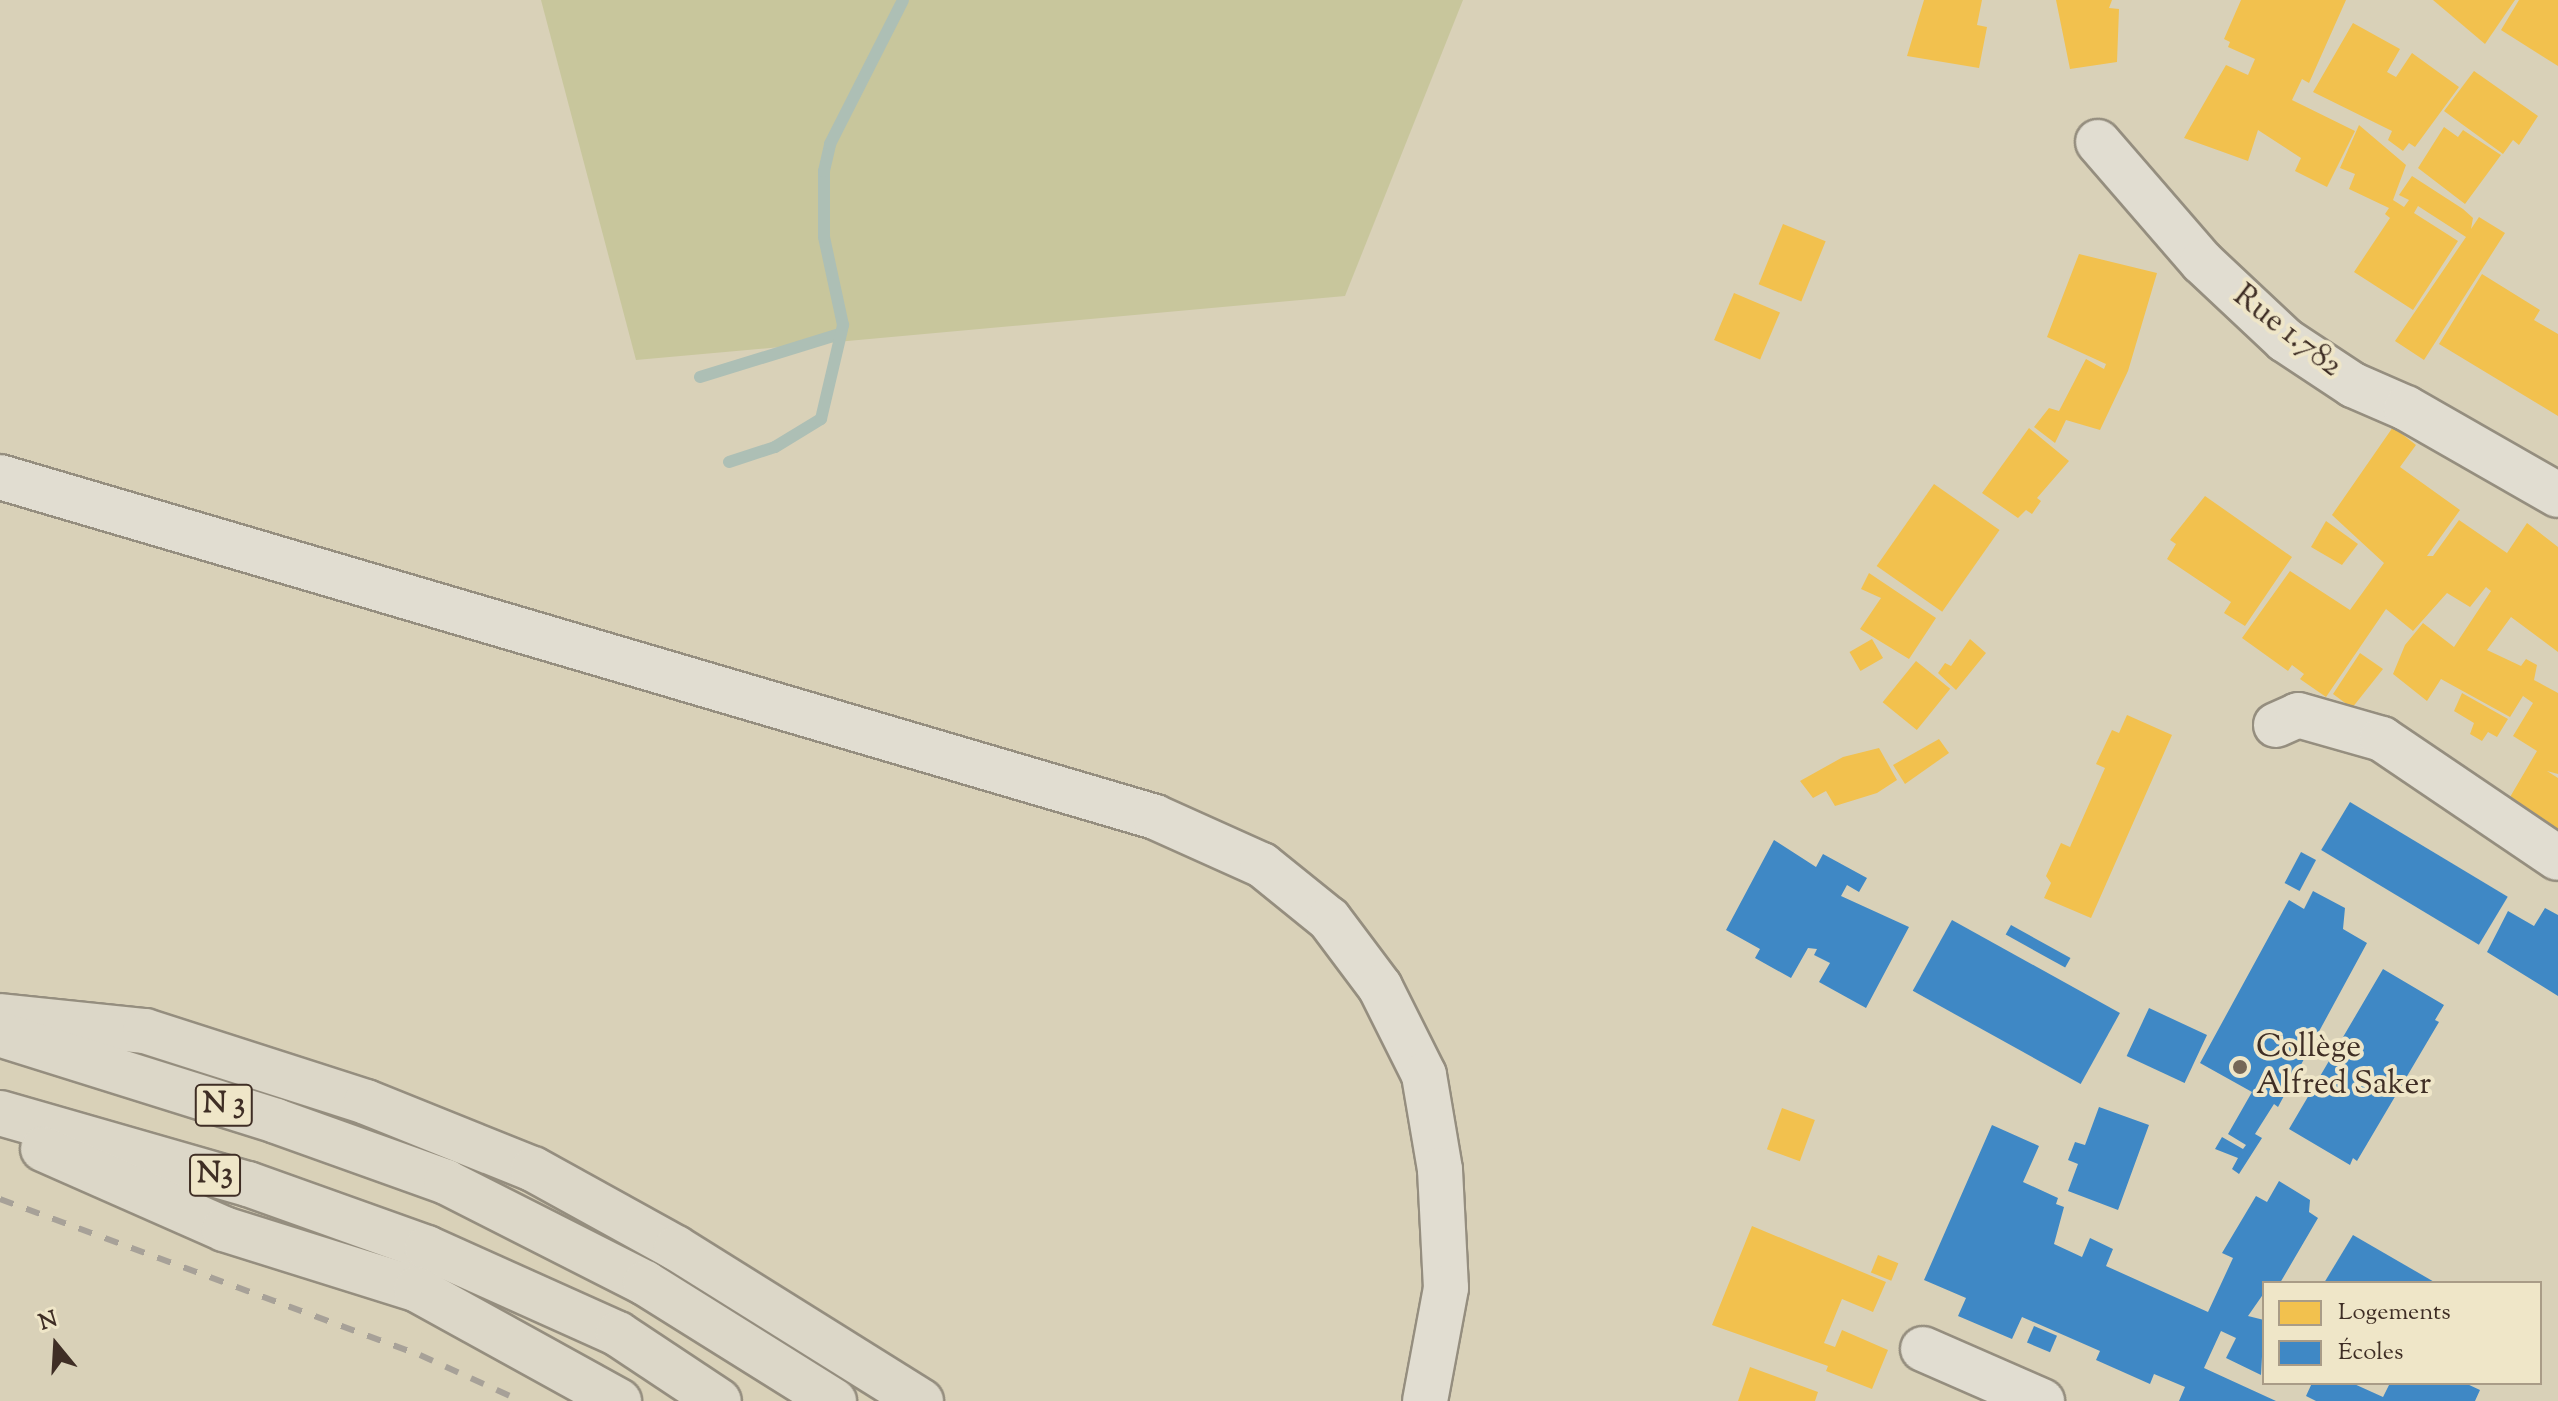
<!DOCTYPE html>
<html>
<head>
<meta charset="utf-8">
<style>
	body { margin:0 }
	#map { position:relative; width:2558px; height:1401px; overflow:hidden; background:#d9d1b8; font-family:"Sorts Mill Goudy",serif }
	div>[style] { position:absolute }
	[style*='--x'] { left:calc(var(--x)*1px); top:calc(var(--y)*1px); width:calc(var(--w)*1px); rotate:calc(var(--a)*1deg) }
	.green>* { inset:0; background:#c8c69c }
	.homes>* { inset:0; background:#f2c14e; transform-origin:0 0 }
	.schools>* { inset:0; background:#3f88c5; transform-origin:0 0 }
	.stream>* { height:12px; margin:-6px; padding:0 6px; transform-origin:6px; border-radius:6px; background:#adbfb5 }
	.roads { filter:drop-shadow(2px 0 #958e7f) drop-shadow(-2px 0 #958e7f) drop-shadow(0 2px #958e7f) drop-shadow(0 -2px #958e7f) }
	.minor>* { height:44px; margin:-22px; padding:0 22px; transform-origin:22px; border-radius:22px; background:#e1ddd1 }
	.highway>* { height:44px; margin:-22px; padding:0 22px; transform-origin:22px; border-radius:22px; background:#dcd7c8 }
	.rail>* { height:6px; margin-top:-3px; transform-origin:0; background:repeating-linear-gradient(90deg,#a7a198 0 14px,transparent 0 28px) }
	.dots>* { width:22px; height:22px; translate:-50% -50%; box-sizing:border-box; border:4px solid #efe6c8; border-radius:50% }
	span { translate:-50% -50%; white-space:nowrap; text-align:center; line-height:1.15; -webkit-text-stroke:8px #efe6c8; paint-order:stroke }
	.shield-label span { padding:2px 6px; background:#efe6c8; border:2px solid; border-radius:6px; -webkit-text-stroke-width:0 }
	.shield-label { font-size:30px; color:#3f2e25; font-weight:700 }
	.street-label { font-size:32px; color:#3f2e25 }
	.poi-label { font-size:32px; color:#3f2e25 }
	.left { translate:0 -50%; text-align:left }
	.legend { position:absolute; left:2262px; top:1281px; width:280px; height:104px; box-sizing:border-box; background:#efe6c8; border:2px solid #a99c87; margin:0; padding:10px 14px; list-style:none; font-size:24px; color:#3f2e25 }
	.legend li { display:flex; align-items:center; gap:16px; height:40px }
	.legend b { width:40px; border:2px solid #a99c87 }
	.north { position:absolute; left:16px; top:1305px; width:80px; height:80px; -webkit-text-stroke:6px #efe6c8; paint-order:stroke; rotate:342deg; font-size:22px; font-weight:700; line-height:32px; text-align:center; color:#3f2e25 }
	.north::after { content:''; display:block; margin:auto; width:28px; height:36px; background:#3f2e25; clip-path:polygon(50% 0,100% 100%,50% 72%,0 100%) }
</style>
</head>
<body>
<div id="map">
	<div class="green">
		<div style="clip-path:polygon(541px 0,1463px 0,1345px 296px,636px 360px)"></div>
	</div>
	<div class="homes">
		<div style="clip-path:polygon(1924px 0,1982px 0,1977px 25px,1987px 27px,1979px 68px,1907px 56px)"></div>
		<div style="clip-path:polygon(2056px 0,2112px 0,2109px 8px,2119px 9px,2117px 62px,2070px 69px)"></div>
		<div style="clip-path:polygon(2241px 0,2346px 0,2309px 83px,2302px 79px,2292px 100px,2355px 131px,2327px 187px,2295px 171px,2301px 158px,2258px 130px,2248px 161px,2184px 138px,2226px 65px,2248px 75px,2255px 59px,2228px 47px,2230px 42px,2224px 39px)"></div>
		<div style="clip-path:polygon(2433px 0,2515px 0,2485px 44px)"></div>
		<div style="clip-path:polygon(2519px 0,2558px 0,2558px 66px,2501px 30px)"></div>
		<div style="clip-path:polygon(2353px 23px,2400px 49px,2387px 72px,2396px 77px,2412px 53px,2459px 87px,2415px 147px,2409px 143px,2403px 151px,2388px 140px,2392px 131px,2313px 92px)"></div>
		<div style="clip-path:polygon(2474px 71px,2538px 116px,2519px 145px,2513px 140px,2503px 154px,2444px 111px)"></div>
		<div style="clip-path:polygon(2359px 125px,2406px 165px,2393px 200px,2404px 207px,2409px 200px,2399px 195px,2412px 176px,2463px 209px,2473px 218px,2471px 229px,2479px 217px,2505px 233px,2424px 360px,2395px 341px,2466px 237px,2418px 206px,2414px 213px,2458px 241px,2413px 310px,2354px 272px,2390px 218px,2385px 214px,2389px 208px,2349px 189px,2355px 174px,2340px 168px)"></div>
		<div style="clip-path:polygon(2444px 127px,2458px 137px,2463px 130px,2501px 155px,2465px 204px,2418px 168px)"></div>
		<div style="left:1783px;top:224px;width:46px;height:65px;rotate:22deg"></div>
		<div style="clip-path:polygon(2079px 254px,2157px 273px,2128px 371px,2100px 430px,2066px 420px,2055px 443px,2034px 427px,2049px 408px,2059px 411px,2086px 359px,2104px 369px,2106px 364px,2047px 337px)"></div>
		<div style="clip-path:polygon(2482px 274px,2540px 310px,2534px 320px,2558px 334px,2558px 416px,2439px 344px)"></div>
		<div style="left:1734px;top:293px;width:50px;height:51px;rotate:23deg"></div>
		<div style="clip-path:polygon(2393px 427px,2416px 445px,2400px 467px,2460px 510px,2427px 556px,2433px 556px,2459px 520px,2507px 553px,2527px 523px,2558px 547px,2558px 652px,2511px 617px,2487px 650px,2521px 666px,2526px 659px,2537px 665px,2534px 680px,2558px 693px,2558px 774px,2547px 771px,2558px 778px,2558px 833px,2503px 809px,2537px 751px,2513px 736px,2533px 703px,2523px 696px,2510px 717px,2441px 679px,2427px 701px,2393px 674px,2405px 645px,2423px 623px,2454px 647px,2491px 591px,2486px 587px,2470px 607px,2447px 593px,2413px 631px,2386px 609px,2326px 697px,2300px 679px,2304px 674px,2292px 665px,2288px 671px,2242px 638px,2290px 571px,2350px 610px,2384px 563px,2332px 515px)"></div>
		<div style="clip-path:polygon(2029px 428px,2069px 461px,2037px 498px,2041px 501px,2032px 514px,2026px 510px,2018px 518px,1982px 493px)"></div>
		<div style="left:1934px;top:484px;width:80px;height:100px;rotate:35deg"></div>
		<div style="clip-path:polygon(2205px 496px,2292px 557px,2245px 626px,2224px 613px,2231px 602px,2167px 559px,2176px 544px,2170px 540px)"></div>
		<div style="clip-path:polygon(2326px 521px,2358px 544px,2342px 565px,2311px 547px)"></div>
		<div style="clip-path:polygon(1869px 573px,1936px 618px,1909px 659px,1860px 629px,1881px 598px,1861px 589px)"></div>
		<div style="left:1872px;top:639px;width:22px;height:26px;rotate:60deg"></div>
		<div style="clip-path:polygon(1970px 639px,1986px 653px,1956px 690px,1938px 673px,1945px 663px,1951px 666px)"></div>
		<div style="clip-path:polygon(2360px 653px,2383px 669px,2352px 708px,2333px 694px)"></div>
		<div style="left:1916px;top:661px;width:44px;height:53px;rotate:39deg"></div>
		<div style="clip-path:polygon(2462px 693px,2508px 719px,2497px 737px,2488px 732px,2482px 741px,2470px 734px,2474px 723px,2454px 711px)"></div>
		<div style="clip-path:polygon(2127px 715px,2172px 735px,2091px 918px,2044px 898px,2051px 883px,2046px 876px,2061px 843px,2070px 847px,2105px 768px,2096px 764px,2112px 730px,2119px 733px)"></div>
		<div style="clip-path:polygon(1939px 739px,1949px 753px,1905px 784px,1893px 765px)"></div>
		<div style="clip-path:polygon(1879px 748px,1897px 780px,1877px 793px,1835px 806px,1826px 791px,1813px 798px,1800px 781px,1843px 757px)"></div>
		<div style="left:1782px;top:1108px;width:35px;height:44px;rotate:20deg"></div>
		<div style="clip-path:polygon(1752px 1226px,1886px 1282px,1873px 1312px,1842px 1299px,1824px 1343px,1835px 1347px,1842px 1330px,1888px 1350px,1872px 1389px,1826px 1371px,1828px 1366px,1712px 1325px)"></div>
		<div style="left:1878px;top:1255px;width:22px;height:19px;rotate:22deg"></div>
		<div style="clip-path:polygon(1750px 1367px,1818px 1392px,1815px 1401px,1738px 1401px)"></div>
	</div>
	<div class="schools">
		<div style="left:2350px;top:802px;width:184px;height:56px;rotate:31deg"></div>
		<div style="clip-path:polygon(1774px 840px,1816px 867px,1823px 854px,1867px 878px,1859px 892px,1847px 885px,1841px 896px,1909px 927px,1866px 1008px,1819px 982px,1830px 963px,1814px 955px,1817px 949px,1808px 948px,1791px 978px,1755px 958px,1760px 949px,1726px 930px)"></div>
		<div style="left:2301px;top:852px;width:17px;height:35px;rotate:28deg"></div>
		<div style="clip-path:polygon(2313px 891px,2345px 908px,2343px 929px,2367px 943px,2278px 1107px,2274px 1104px,2255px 1134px,2262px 1138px,2239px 1174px,2232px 1169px,2238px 1158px,2215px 1149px,2222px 1137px,2243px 1149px,2246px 1145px,2228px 1134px,2252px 1092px,2200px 1063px,2289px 900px,2304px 909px)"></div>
		<div style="clip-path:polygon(2545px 908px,2558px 915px,2558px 996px,2487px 952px,2508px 911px,2534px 926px)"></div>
		<div style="left:1952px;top:920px;width:192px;height:81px;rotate:29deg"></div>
		<div style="left:2011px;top:925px;width:68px;height:11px;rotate:29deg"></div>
		<div style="clip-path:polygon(2383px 969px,2444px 1005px,2435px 1020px,2439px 1022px,2357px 1161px,2353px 1158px,2350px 1165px,2289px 1129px)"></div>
		<div style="left:2149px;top:1008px;width:64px;height:53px;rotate:25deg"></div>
		<div style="clip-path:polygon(2099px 1107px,2149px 1125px,2118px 1210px,2068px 1191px,2078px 1164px,2068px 1160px,2075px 1142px,2085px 1145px)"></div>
		<div style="clip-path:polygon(1992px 1125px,2039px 1146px,2023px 1182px,2058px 1198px,2056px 1204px,2064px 1207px,2054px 1244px,2082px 1257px,2090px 1238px,2113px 1249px,2106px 1266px,2208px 1312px,2233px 1258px,2222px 1253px,2256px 1196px,2267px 1202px,2279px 1181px,2310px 1200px,2309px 1212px,2318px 1218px,2280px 1283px,2264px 1283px,2264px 1293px,2248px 1316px,2264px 1320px,2261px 1375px,2226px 1358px,2236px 1338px,2221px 1331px,2204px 1368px,2276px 1401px,2179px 1401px,2185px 1387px,2154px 1374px,2150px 1384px,2096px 1360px,2100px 1351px,2022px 1317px,2012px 1339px,1958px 1316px,1966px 1298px,1924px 1280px)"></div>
		<div style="clip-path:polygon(2353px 1235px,2436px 1283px,2324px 1283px)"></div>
		<div style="left:2034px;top:1326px;width:25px;height:18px;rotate:23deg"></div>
		<div style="clip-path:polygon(2312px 1383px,2352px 1383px,2383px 1397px,2390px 1383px,2465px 1383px,2480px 1390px,2475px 1401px,2316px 1401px,2306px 1396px)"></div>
	</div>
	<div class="stream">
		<div style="--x:700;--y:377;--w:146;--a:-17.1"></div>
		<div style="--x:729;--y:462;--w:48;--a:-18.1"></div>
		<div style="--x:775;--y:447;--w:54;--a:-31.3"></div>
		<div style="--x:821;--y:419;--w:97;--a:-76.8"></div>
		<div style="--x:843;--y:325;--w:90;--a:-102.2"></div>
		<div style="--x:824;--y:237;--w:66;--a:-90"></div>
		<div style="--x:824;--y:171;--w:28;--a:-77"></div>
		<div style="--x:830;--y:144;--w:161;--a:-63.1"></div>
	</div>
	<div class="roads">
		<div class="minor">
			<div style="--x:2098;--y:142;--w:159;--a:49.1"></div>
			<div style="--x:2202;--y:262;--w:114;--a:43.2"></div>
			<div style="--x:2285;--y:340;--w:82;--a:33.5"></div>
			<div style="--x:2353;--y:385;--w:58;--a:23.5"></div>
			<div style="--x:2406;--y:408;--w:175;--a:29.8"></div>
			<div style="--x:0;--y:477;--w:1204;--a:16.4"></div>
			<div style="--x:1155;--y:817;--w:117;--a:24.2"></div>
			<div style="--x:1262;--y:865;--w:86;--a:38.9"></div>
			<div style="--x:1329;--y:919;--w:85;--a:53.1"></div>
			<div style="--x:1380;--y:987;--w:98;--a:63.4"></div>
			<div style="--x:1424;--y:1075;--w:96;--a:80.4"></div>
			<div style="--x:1440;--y:1170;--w:118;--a:87.1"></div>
			<div style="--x:1446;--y:1288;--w:115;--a:100.5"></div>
			<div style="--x:2276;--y:725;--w:24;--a:-24"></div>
			<div style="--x:2298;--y:715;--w:87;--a:15.9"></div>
			<div style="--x:2382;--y:739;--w:212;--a:34.1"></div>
			<div style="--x:1923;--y:1349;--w:130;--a:23.6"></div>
		</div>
		<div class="highway">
			<div style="--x:0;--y:1016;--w:146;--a:5.9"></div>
			<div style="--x:145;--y:1031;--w:232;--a:17.8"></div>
			<div style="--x:366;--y:1102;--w:180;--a:21.9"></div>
			<div style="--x:533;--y:1169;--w:163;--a:28.9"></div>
			<div style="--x:676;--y:1248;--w:289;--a:32"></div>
			<div style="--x:2;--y:1035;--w:287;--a:17.4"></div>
			<div style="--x:276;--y:1121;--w:181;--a:19.7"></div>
			<div style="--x:446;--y:1182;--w:223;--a:26.9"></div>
			<div style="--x:645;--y:1283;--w:223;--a:32"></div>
			<div style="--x:0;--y:1113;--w:258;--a:16"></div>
			<div style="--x:248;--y:1184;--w:190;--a:19.7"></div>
			<div style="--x:427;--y:1248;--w:209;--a:24.2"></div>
			<div style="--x:618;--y:1334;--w:121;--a:33.6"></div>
			<div style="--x:43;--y:1149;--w:198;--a:23.8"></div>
			<div style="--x:224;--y:1229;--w:201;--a:17.4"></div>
			<div style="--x:416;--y:1289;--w:232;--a:28.9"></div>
		</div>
	</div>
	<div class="rail">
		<div style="--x:0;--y:1199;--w:448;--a:20.4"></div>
		<div style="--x:420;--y:1355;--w:111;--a:24.5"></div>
	</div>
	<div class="dots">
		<div style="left:2240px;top:1067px;background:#756758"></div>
	</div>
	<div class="shield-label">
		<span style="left:224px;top:1105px">N 3</span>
		<span style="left:215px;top:1175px">N3</span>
	</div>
	<div class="street-label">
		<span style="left:2287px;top:332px;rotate:38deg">Rue 1.782</span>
	</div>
	<div class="poi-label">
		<span class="left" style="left:2256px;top:1067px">Collège<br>Alfred Saker</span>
	</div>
	<ul class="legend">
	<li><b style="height:22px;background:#f2c14e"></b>Logements</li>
	<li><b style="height:22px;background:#3f88c5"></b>Écoles</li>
	</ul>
	<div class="north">N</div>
</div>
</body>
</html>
